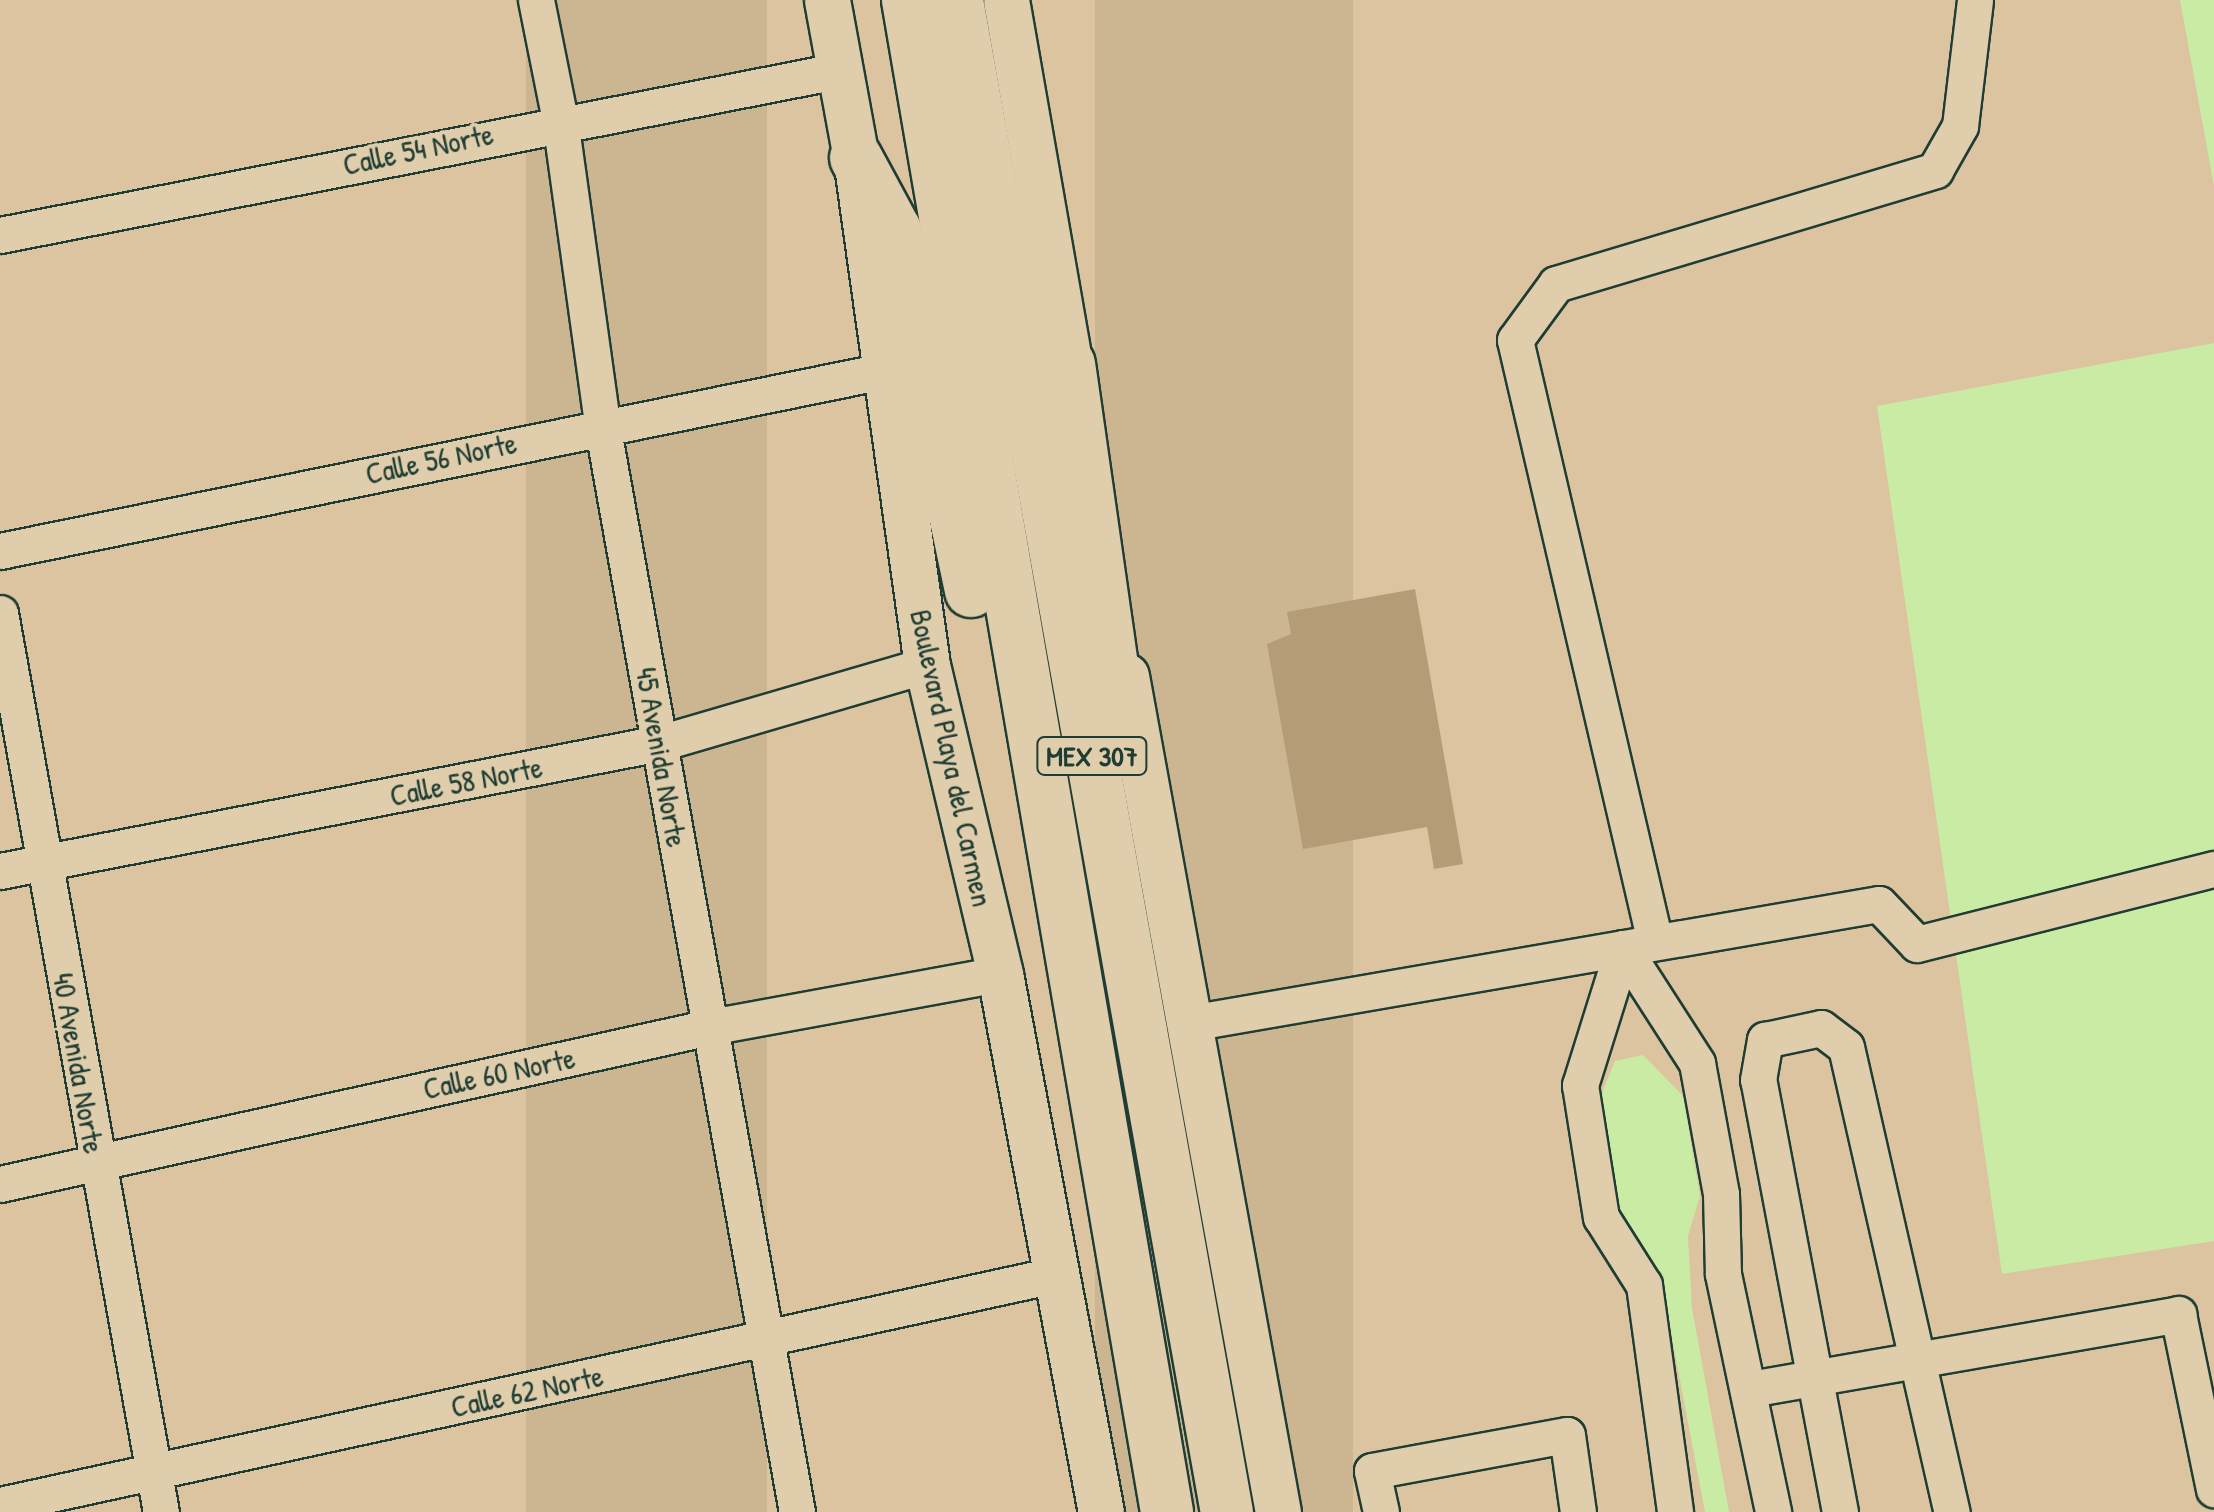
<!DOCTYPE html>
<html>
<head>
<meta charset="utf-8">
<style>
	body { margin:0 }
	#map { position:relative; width:2214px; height:1512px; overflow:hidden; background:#dbc49f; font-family:"Patrick Hand",sans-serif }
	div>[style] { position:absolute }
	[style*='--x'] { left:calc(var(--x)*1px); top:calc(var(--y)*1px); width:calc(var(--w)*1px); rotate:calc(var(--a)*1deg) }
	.built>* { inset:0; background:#cbb691; transform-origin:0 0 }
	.green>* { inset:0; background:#caeba4 }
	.building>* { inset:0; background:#b49c76 }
	.roads { filter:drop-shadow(2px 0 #1f3d34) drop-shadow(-2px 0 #1f3d34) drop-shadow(0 2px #1f3d34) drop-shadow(0 -2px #1f3d34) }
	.minor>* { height:35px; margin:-17.5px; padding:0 17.5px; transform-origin:17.5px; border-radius:17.5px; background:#e0cdab }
	.major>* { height:45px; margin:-22.5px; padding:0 22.5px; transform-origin:22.5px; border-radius:22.5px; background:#e0cdab }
	.highway>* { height:52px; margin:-26px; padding:0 26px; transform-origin:26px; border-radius:26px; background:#e0cdab }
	span { translate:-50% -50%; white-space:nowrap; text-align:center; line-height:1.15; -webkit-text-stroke:8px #e0cdab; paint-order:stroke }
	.shield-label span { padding:2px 8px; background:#e0cdab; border:2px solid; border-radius:8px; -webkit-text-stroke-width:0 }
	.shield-label { font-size:28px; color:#1f3d34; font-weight:700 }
	.street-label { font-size:30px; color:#1f3d34 }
</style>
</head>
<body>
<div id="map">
	<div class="built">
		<div style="left:526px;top:0;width:241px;height:1537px"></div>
		<div style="left:1095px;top:0;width:258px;height:1532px"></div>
	</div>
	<div class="green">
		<div style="clip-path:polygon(2180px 0,2214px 0,2214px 186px)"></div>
		<div style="clip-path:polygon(2214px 343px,2214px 1241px,2002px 1274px,1877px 406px)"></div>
		<div style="clip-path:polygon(1643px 1055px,1683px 1096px,1700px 1196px,1688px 1236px,1692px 1308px,1729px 1512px,1705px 1512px,1665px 1301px,1640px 1241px,1614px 1212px,1595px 1110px,1615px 1061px)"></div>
	</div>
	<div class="building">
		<div style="clip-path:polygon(1415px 589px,1463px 864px,1434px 869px,1427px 827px,1303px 849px,1267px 644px,1291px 634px,1287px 612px)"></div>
	</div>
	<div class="roads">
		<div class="minor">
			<div style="--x:536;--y:0;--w:122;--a:78.7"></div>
			<div style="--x:560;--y:120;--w:307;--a:82.1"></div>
			<div style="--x:602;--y:424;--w:1105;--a:79.84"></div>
			<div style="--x:0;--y:235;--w:853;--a:-11.09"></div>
			<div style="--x:0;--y:551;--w:901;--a:-11.52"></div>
			<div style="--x:0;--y:613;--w:913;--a:79.85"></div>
			<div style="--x:0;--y:871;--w:672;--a:-10.98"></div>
			<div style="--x:660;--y:743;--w:278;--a:-16.3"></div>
			<div style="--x:1655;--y:942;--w:618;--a:-103.09"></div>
			<div style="--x:1515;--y:340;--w:69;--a:-53.8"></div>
			<div style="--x:1556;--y:284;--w:396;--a:-16.7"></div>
			<div style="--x:1935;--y:170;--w:51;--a:-60.4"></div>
			<div style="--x:1960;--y:126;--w:127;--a:-83.2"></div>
			<div style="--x:1623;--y:948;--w:137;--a:57.2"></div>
			<div style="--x:1697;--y:1063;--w:133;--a:79.6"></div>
			<div style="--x:1721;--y:1194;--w:80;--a:88.6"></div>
			<div style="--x:1723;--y:1274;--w:243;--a:78.1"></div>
			<div style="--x:1623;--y:948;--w:144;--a:107.4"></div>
			<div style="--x:1580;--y:1085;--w:134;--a:81"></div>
			<div style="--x:1601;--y:1217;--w:80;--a:57.7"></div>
			<div style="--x:1644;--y:1285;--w:229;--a:82.2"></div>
			<div style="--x:1190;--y:1023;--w:699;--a:-9.8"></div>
			<div style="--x:1879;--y:904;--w:55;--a:46.5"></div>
			<div style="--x:1917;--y:944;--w:306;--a:-14.2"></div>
			<div style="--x:0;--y:1184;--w:727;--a:-12.47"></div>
			<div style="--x:710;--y:1027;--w:295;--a:-10.4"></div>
			<div style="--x:1750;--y:1389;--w:435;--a:-9.9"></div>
			<div style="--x:2178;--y:1314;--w:179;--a:78.4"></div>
			<div style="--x:0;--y:1505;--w:1079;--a:-12.31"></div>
			<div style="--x:1381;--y:1512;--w:42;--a:-102.4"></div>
			<div style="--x:1372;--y:1471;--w:198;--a:-10.5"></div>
			<div style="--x:1567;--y:1435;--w:78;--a:81.9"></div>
			<div style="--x:1840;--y:1512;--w:440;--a:-100.7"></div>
			<div style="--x:1758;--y:1080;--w:41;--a:-80.1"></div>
			<div style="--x:1765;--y:1040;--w:57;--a:-12.1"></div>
			<div style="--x:1821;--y:1028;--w:31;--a:37"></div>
			<div style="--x:1846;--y:1047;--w:477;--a:77.2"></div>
		</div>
		<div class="major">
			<div style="--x:827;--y:0;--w:161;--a:79.6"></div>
			<div style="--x:856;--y:158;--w:512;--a:82.03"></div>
			<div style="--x:927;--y:665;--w:318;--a:76.7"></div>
			<div style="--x:1000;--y:974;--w:547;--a:79.37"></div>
			<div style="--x:1006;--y:0;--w:403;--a:80.1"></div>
			<div style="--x:1126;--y:676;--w:850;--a:79.7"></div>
		</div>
		<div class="highway">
			<div style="--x:908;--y:0;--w:1534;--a:80.28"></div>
			<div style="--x:957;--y:0;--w:1536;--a:79.88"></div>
			<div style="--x:856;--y:158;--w:82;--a:61.6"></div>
			<div style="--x:895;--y:230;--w:369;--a:78.1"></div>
			<div style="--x:1069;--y:364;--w:356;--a:81.9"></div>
		</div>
	</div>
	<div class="shield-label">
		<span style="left:1092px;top:756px">MEX 307</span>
	</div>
	<div class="street-label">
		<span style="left:418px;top:149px;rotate:-12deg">Calle 54 Norte</span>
		<span style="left:441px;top:458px;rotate:-12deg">Calle 56 Norte</span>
		<span style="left:662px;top:757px;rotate:80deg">45 Avenida Norte</span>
		<span style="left:952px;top:758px;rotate:78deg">Boulevard Playa del Carmen</span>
		<span style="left:466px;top:781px;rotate:-11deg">Calle 58 Norte</span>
		<span style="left:79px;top:1063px;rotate:80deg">40 Avenida Norte</span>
		<span style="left:499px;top:1073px;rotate:-12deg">Calle 60 Norte</span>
		<span style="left:527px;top:1391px;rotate:-12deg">Calle 62 Norte</span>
	</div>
</div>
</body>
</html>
